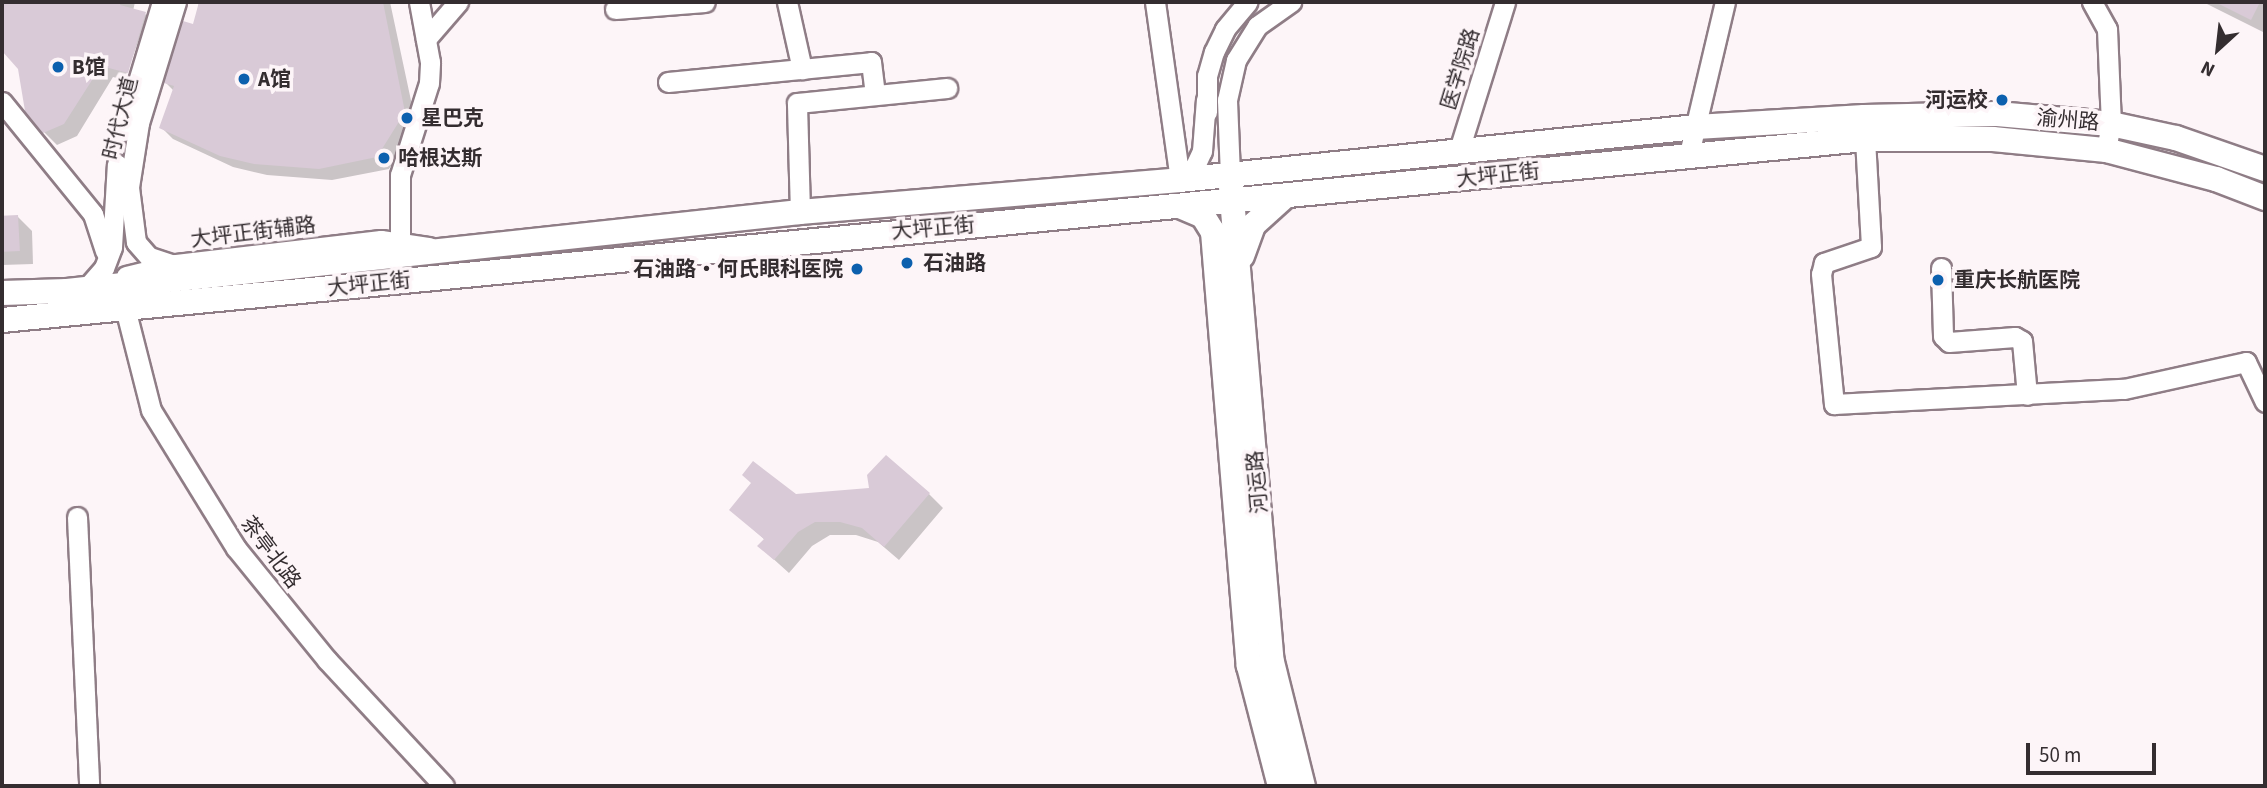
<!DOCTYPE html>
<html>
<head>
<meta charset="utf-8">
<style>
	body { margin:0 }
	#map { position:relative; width:2267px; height:788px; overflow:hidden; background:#fdf5f8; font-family:"Source Sans 3","Noto Sans SC",sans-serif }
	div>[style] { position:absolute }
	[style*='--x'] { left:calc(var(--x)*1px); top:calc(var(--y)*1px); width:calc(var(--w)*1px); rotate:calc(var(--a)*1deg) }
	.shadow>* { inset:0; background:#0003 }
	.building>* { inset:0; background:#d9cad7; transform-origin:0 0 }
	.roads { filter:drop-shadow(2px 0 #8f7d86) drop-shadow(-2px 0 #8f7d86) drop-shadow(0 2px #8f7d86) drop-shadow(0 -2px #8f7d86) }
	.minor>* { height:19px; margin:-9.5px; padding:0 9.5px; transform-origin:9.5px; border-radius:9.5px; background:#fff }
	.major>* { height:24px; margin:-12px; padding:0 12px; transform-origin:12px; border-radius:12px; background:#fff }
	.dots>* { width:19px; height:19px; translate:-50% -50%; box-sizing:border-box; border:4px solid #fdf5f8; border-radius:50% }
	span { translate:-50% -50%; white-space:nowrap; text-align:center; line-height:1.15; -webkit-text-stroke:7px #fdf5f8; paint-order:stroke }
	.poi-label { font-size:21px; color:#342d30; font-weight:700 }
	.left { translate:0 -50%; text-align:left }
	.right { translate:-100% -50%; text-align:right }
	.street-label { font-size:21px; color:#342d30 }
	.frame { position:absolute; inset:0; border:4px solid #342d30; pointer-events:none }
	.north { position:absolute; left:2183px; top:14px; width:70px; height:70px; -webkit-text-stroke:5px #fdf5f8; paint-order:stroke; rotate:207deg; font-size:19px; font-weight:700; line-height:28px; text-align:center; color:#342d30 }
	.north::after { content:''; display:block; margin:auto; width:24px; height:32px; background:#342d30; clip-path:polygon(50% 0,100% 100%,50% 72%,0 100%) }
	.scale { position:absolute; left:2026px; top:743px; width:130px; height:32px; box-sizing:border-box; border:4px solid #342d30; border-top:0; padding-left:9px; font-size:21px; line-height:24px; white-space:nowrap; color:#342d30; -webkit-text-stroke:5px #fdf5f8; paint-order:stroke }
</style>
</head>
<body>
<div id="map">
	<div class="shadow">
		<div style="clip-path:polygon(2px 2px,135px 2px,133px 11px,145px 14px,158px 26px,140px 85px,127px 81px,146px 20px,124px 80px,113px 77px,77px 136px,57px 145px,44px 132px,20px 68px,2px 48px)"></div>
		<div style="clip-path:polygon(199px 2px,390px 2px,416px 124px,389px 169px,332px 180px,267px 175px,233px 167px,173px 139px,161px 127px,174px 91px,166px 83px,195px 26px)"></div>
		<div style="clip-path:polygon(2203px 2px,2265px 2px,2265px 33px)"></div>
		<div style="clip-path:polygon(18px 217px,32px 231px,33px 264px,2px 265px,2px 218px)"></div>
		<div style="clip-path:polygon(929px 494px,943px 508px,899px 560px,878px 542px,856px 535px,830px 535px,812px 546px,789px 573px,759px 546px,765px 540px,732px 510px,795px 496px)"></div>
	</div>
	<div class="building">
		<div style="clip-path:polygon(2px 2px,121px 2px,120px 5px,146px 12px,128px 73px,101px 66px,64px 124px,43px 133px,25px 111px,18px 69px,2px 51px)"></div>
		<div style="clip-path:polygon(199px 2px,383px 2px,405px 112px,377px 157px,319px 169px,254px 164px,220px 156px,159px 128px,174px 86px,164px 83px,183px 21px,193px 24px)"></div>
		<div style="clip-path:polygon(2215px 2px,2260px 2px,2251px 20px)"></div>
		<div style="left:18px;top:215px;width:36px;height:16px;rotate:87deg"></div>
		<div style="clip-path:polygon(886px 455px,930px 493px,884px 547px,862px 528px,840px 522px,815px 522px,798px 532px,774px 560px,757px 546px,764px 539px,729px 510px,751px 483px,742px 475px,753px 461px,796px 494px,869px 488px,867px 475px)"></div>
	</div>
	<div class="roads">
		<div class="minor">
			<div style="--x:787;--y:2;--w:69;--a:77.4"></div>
			<div style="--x:1155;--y:2;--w:180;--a:82"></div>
			<div style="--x:1180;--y:180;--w:21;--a:-43"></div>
			<div style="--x:1195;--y:166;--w:17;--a:-65"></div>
			<div style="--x:1202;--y:151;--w:52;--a:-85.6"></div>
			<div style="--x:2092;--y:2;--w:31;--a:61"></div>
			<div style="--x:2107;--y:29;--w:95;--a:87.6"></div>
			<div style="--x:2111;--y:124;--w:26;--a:101"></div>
			<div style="--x:615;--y:9;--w:90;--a:-4.4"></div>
			<div style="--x:426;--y:39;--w:49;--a:-49.1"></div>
			<div style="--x:668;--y:82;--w:204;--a:-5.6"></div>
			<div style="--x:871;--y:62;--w:33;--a:83"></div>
			<div style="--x:2;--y:102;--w:144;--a:50.9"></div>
			<div style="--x:93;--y:214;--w:39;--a:72"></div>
			<div style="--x:1207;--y:112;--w:36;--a:-90"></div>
			<div style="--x:1207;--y:76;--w:25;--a:-74"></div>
			<div style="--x:1214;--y:52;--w:25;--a:-64"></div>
			<div style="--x:1225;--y:29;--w:35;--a:-50"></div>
			<div style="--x:123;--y:131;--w:135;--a:-73.2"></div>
			<div style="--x:1865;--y:139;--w:108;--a:86.8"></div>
			<div style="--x:1871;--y:247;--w:50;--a:161.2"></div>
			<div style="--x:1824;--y:263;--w:11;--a:105"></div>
			<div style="--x:1821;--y:274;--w:131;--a:84.3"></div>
			<div style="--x:1834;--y:404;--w:290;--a:-3"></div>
			<div style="--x:2124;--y:389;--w:125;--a:-12.5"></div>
			<div style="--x:2246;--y:362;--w:44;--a:64.6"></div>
			<div style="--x:1459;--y:150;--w:155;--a:-72.7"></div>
			<div style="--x:1689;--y:154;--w:156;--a:-76.7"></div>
			<div style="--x:1230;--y:175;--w:75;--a:-92.3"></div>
			<div style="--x:1227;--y:100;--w:41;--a:-77.3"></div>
			<div style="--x:1236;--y:60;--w:40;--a:-58"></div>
			<div style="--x:1257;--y:26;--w:42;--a:-35.2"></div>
			<div style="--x:800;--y:212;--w:109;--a:-91.6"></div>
			<div style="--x:797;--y:103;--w:151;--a:-5.7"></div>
			<div style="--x:400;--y:242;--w:67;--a:-90"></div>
			<div style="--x:400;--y:175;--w:96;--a:-72.5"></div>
			<div style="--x:429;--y:83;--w:21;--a:-87"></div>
			<div style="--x:430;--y:62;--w:61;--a:-100.4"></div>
			<div style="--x:171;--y:264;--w:23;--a:-162"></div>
			<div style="--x:149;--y:257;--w:20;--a:-131"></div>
			<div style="--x:136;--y:242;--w:55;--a:-97.3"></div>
			<div style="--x:129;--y:187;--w:65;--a:-81.1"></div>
			<div style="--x:139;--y:123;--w:127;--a:-73"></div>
			<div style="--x:1941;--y:268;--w:68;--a:88.3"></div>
			<div style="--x:1943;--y:336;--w:8;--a:45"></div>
			<div style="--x:1949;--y:342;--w:66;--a:-4.3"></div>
			<div style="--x:2015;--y:337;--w:8;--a:30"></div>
			<div style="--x:2022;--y:341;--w:54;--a:84.7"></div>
			<div style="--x:126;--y:276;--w:51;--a:-13.5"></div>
			<div style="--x:176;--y:264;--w:206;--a:-6.7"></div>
			<div style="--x:381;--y:240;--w:49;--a:8.3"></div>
			<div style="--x:90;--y:284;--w:21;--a:-49"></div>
			<div style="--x:104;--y:268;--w:22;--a:-69"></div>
			<div style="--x:112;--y:247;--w:83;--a:-86.6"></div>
			<div style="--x:125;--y:308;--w:105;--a:75.7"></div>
			<div style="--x:151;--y:410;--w:162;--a:58.4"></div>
			<div style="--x:236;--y:548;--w:144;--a:50.9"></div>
			<div style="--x:327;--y:660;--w:172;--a:47.1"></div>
			<div style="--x:77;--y:517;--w:269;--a:87.4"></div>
		</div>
		<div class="major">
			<div style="--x:1231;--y:187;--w:477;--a:85.1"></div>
			<div style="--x:1272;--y:662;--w:128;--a:76"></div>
			<div style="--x:1182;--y:207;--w:23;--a:23"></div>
			<div style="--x:1203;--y:216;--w:19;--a:58"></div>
			<div style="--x:1213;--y:232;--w:435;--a:85.3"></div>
			<div style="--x:1249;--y:666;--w:124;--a:75.5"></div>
			<div style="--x:1242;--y:256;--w:33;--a:-70"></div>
			<div style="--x:1253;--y:225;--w:42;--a:-42.1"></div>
			<div style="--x:2;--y:293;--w:65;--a:-1.8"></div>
			<div style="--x:67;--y:291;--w:737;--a:-6.15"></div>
			<div style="--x:800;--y:212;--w:381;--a:-4.8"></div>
			<div style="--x:1180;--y:180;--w:519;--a:-5.86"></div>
			<div style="--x:1696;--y:127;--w:168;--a:-3.4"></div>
			<div style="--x:1864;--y:117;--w:133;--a:-1.3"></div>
			<div style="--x:1997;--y:114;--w:114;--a:5"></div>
			<div style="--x:2111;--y:124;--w:66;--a:12.2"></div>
			<div style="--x:2176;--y:138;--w:94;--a:19.2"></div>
			<div style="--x:2;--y:320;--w:1872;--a:-5.55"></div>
			<div style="--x:1865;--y:139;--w:128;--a:0"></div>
			<div style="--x:1993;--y:139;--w:114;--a:5.6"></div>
			<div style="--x:2106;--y:150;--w:114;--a:14.8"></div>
			<div style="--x:2216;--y:179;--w:53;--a:21.2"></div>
		</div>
	</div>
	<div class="dots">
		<div style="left:58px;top:67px;background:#0c60ae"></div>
		<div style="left:244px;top:79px;background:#0c60ae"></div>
		<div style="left:2002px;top:100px;background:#0c60ae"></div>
		<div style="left:407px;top:118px;background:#0c60ae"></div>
		<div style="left:384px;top:158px;background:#0c60ae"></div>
		<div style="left:907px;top:263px;background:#0c60ae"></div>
		<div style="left:857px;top:269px;background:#0c60ae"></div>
		<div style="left:1938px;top:280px;background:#0c60ae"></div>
	</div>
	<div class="poi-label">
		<span class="left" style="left:72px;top:67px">B馆</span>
		<span class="left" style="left:258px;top:79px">A馆</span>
		<span class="right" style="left:1988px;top:100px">河运校</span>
		<span class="left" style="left:421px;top:118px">星巴克</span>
		<span class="left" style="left:398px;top:158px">哈根达斯</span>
		<span class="left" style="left:923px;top:263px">石油路</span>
		<span class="right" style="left:843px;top:269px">石油路‧何氏眼科医院</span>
		<span class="left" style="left:1954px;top:280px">重庆长航医院</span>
	</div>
	<div class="street-label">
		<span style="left:1460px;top:69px;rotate:-73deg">医学院路</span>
		<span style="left:120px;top:118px;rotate:-76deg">时代大道</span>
		<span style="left:2068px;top:120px;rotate:5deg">渝州路</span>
		<span style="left:1498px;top:175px;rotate:-6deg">大坪正街</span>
		<span style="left:933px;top:228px;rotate:-5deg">大坪正街</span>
		<span style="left:253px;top:232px;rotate:-7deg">大坪正街辅路</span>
		<span style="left:369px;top:284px;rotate:-6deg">大坪正街</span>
		<span style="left:1257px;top:482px;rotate:-95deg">河运路</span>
		<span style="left:271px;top:552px;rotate:53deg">茶亭北路</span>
	</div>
	<div class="frame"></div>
	<div class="north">N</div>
	<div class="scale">50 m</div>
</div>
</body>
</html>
